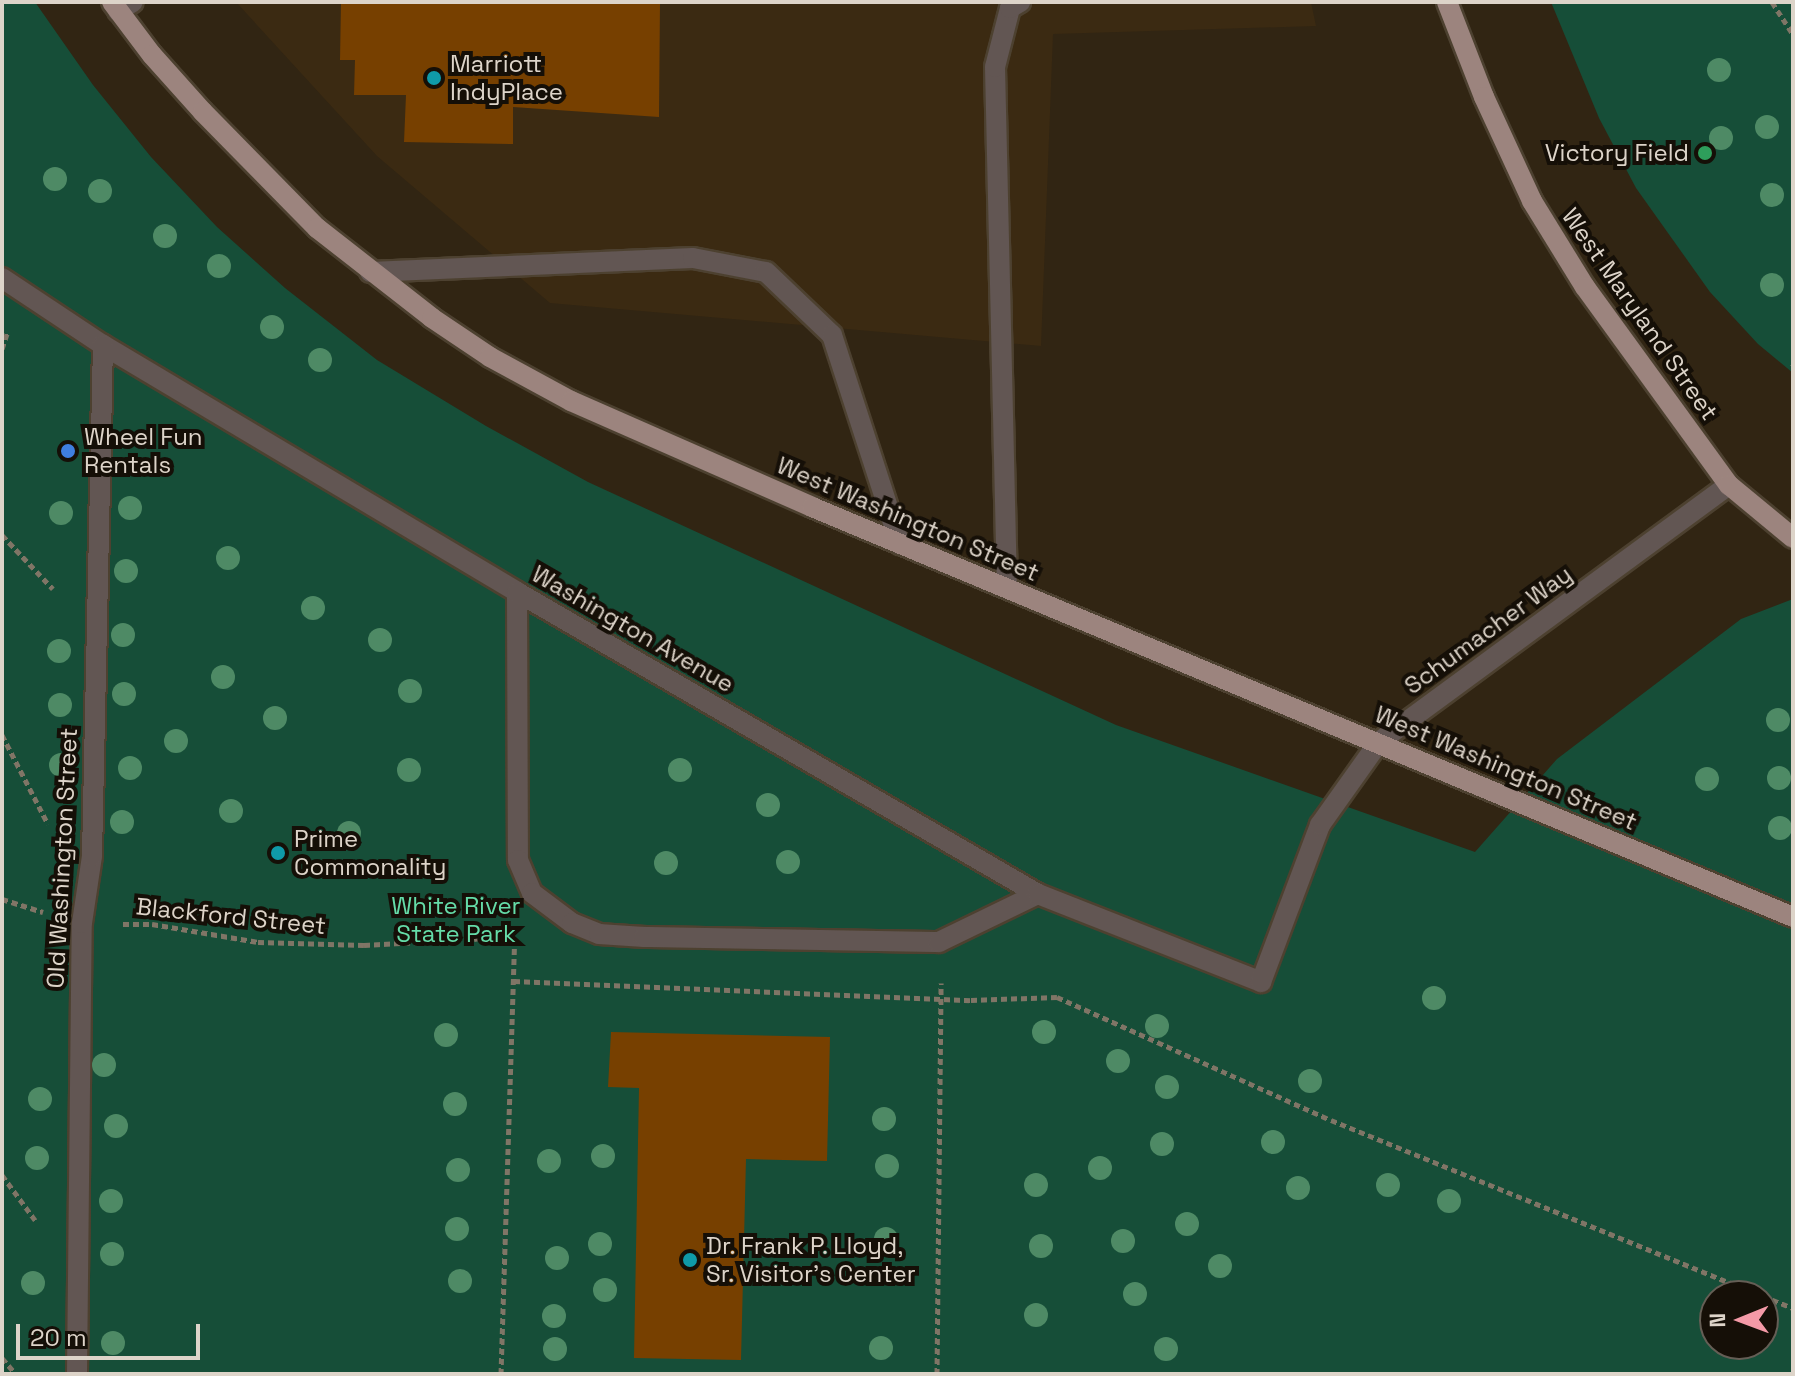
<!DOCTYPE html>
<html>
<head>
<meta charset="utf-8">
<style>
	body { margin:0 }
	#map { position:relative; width:1795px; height:1376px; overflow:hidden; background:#312513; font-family:"Space Grotesk",sans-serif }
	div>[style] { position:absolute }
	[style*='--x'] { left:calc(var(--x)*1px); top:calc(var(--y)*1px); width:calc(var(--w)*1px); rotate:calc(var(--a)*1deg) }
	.built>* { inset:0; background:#3b2a12 }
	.green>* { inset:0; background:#164e38 }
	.building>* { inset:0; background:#774000 }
	.path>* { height:5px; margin-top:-2.5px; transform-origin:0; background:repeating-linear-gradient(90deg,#807566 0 6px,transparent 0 10px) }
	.roads { filter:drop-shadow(2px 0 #4d4130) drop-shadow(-2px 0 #4d4130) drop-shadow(0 2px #4d4130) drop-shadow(0 -2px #4d4130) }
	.lane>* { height:20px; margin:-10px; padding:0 10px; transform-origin:10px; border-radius:10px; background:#625653 }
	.street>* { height:20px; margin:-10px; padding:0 10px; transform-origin:10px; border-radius:10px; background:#625653 }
	.primary>* { height:20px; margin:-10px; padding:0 10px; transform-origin:10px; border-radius:10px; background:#9c847e }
	.trees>* { width:24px; height:24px; margin:-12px; border-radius:50%; background:#4e8a65 }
	.dots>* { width:22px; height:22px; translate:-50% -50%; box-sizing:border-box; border:4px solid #150f07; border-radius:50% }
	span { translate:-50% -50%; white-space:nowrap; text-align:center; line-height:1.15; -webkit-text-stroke:8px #150f07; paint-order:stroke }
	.poi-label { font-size:24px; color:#ddd4c9 }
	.left { translate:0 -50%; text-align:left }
	.right { translate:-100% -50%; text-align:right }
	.street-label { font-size:24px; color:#ddd4c9 }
	.park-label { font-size:24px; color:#65dca8 }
	.frame { position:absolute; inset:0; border:4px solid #ddd4c9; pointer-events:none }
	.north { position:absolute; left:1699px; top:1280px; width:80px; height:80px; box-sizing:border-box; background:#150f07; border:2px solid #655e55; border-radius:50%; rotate:269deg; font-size:22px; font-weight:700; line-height:32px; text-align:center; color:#ddd4c9 }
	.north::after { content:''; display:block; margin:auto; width:28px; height:36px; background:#f49aa7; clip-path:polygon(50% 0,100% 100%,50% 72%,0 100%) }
	.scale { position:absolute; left:16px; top:1324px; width:184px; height:36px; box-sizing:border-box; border:4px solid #ddd4c9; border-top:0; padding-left:10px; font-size:24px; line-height:28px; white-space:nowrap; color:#ddd4c9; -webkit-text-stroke:6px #150f07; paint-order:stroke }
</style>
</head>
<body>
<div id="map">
	<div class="built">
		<div style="clip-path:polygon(236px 2px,1311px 2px,1316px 26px,1053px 34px,1041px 346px,550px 303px,377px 156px)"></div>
	</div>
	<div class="green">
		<div style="clip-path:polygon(evenodd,2px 2px,35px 2px,93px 85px,151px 157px,217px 227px,285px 288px,377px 360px,486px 426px,588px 482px,1116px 725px,1475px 852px,1557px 759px,1741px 619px,1793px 599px,1793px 1374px,2px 1374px,2px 2px,1715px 1296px,1763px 1296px,1763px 1344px,1715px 1344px,1715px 1296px)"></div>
		<div style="clip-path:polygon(1551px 2px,1793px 2px,1793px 373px,1758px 344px,1710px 292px,1636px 188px,1599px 118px)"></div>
	</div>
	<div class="building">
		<div style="clip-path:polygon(341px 2px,660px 2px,659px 117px,513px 107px,513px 144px,404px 142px,406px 95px,354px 95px,355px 60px,340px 60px)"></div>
		<div style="clip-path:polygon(611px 1032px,830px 1037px,827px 1161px,746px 1159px,741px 1360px,634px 1358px,639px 1088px,608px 1087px)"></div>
	</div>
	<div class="path">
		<div style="--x:1772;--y:2;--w:38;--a:57"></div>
		<div style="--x:2;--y:349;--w:19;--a:-72"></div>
		<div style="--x:1792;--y:367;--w:1;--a:-45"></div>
		<div style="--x:2;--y:535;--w:74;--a:46.6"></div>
		<div style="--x:2;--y:735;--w:100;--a:62.7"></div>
		<div style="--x:2;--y:899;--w:43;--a:17.6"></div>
		<div style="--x:123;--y:924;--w:29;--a:0"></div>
		<div style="--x:152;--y:924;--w:108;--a:9.6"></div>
		<div style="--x:258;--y:942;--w:106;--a:1.6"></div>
		<div style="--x:364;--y:945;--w:110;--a:-3.1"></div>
		<div style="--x:474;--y:939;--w:38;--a:-11"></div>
		<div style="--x:514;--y:981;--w:457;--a:2.4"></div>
		<div style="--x:971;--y:1000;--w:86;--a:-2"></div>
		<div style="--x:1057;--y:997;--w:300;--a:24.2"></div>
		<div style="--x:1331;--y:1120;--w:466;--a:22.2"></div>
		<div style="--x:2;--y:1175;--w:56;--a:53.7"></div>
		<div style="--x:1763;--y:1296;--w:32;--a:22"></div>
		<div style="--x:2;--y:1358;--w:21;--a:49"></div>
		<div style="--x:501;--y:1374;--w:439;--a:-88.2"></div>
		<div style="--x:937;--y:1374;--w:391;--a:-89.4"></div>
	</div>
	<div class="roads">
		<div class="lane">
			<div style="--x:118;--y:11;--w:17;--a:-31"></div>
			<div style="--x:370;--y:272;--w:323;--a:-2.5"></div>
			<div style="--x:693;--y:258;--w:74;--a:10.9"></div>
			<div style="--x:766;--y:272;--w:91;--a:43.7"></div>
			<div style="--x:832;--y:335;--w:220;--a:72"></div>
			<div style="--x:1007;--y:588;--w:521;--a:-91.32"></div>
			<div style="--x:995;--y:67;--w:61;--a:-75.7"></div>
			<div style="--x:1010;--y:8;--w:12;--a:-31"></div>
			<div style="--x:517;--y:592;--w:268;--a:89.8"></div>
			<div style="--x:518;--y:860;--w:36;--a:67"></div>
			<div style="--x:532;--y:893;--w:50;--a:36.9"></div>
			<div style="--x:572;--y:923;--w:29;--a:22"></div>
			<div style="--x:599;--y:934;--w:45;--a:3.8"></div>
			<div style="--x:644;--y:937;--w:295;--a:1"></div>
			<div style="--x:939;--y:942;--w:110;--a:-25.9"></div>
		</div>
		<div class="street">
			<div style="--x:2;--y:278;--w:121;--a:33.6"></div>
			<div style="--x:103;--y:345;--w:482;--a:30.8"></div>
			<div style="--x:517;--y:592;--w:602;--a:30.1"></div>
			<div style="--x:1038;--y:894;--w:240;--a:21.5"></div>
			<div style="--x:1261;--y:982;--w:168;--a:-69.4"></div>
			<div style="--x:1320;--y:825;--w:102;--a:-54.6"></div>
			<div style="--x:1379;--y:742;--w:434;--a:-36.3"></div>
			<div style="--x:77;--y:1374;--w:451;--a:-89.4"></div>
			<div style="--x:82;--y:923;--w:68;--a:-81.5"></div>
			<div style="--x:92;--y:856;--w:511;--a:-88.77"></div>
		</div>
		<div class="primary">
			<div style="--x:112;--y:2;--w:66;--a:53"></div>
			<div style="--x:152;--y:55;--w:76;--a:48.2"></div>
			<div style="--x:203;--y:112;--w:163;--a:45.5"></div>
			<div style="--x:317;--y:228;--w:146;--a:38"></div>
			<div style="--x:432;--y:318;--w:70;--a:33.9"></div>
			<div style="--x:490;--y:357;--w:92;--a:28.5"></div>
			<div style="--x:571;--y:401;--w:263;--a:23.7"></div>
			<div style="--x:812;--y:507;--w:1063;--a:22.68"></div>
			<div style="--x:1447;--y:2;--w:102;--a:68.7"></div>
			<div style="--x:1484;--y:97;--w:115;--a:65.2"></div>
			<div style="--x:1532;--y:201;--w:101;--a:58.4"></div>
			<div style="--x:1585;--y:287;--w:245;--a:54"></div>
			<div style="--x:1729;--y:485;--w:83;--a:39.6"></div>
		</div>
	</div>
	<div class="trees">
		<div style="left:1719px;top:70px"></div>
		<div style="left:1767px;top:127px"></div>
		<div style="left:1721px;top:138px"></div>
		<div style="left:55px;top:179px"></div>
		<div style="left:100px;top:191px"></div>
		<div style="left:1772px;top:195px"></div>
		<div style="left:165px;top:236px"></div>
		<div style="left:219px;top:266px"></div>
		<div style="left:1772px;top:285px"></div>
		<div style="left:272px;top:327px"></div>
		<div style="left:320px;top:360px"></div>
		<div style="left:130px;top:508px"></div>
		<div style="left:61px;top:513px"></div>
		<div style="left:228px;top:558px"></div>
		<div style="left:126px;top:571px"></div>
		<div style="left:313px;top:608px"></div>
		<div style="left:123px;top:635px"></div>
		<div style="left:380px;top:640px"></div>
		<div style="left:59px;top:651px"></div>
		<div style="left:223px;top:677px"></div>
		<div style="left:410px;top:691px"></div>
		<div style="left:124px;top:694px"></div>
		<div style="left:60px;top:705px"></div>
		<div style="left:275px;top:718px"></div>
		<div style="left:1778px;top:720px"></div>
		<div style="left:176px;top:741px"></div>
		<div style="left:61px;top:765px"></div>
		<div style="left:130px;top:768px"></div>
		<div style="left:409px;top:770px"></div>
		<div style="left:680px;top:770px"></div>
		<div style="left:1779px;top:778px"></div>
		<div style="left:1707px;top:779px"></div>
		<div style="left:768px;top:805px"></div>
		<div style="left:231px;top:811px"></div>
		<div style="left:122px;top:822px"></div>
		<div style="left:1780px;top:828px"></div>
		<div style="left:349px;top:833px"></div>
		<div style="left:788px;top:862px"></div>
		<div style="left:666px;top:863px"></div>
		<div style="left:1434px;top:998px"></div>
		<div style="left:1157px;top:1026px"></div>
		<div style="left:1044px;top:1032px"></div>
		<div style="left:446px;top:1035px"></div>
		<div style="left:1118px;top:1061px"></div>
		<div style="left:104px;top:1065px"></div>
		<div style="left:1310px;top:1081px"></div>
		<div style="left:1167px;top:1087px"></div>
		<div style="left:40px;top:1099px"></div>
		<div style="left:455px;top:1104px"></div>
		<div style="left:884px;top:1119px"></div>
		<div style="left:116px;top:1126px"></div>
		<div style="left:1273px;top:1142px"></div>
		<div style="left:1162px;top:1144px"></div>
		<div style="left:603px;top:1156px"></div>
		<div style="left:37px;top:1158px"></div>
		<div style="left:549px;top:1161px"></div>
		<div style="left:887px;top:1166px"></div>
		<div style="left:1100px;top:1168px"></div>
		<div style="left:458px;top:1170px"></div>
		<div style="left:1036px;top:1185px"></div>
		<div style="left:1388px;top:1185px"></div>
		<div style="left:1298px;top:1188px"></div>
		<div style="left:111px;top:1201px"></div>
		<div style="left:1449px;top:1201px"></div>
		<div style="left:1187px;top:1224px"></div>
		<div style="left:457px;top:1229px"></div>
		<div style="left:886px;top:1239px"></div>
		<div style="left:1123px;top:1241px"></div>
		<div style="left:600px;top:1244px"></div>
		<div style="left:1041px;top:1246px"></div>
		<div style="left:112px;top:1254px"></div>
		<div style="left:557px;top:1258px"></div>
		<div style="left:1220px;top:1266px"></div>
		<div style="left:460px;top:1281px"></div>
		<div style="left:33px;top:1283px"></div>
		<div style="left:605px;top:1290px"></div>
		<div style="left:1135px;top:1294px"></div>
		<div style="left:1036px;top:1315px"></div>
		<div style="left:554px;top:1316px"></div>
		<div style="left:113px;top:1343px"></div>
		<div style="left:881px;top:1348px"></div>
		<div style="left:555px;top:1349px"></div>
		<div style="left:1166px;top:1349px"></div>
	</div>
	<div class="dots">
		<div style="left:434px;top:78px;background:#0f9aa8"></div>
		<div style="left:1705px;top:153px;background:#2e9e5b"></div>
		<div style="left:68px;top:451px;background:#3f7fe0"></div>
		<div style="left:278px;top:853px;background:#0f9aa8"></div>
		<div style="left:690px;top:1260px;background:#0f9aa8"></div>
	</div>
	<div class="poi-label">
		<span class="left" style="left:450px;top:78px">Marriott<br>IndyPlace</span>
		<span class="right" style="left:1689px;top:153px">Victory Field</span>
		<span class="left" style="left:84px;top:451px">Wheel Fun<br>Rentals</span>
		<span class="left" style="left:294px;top:853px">Prime<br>Commonality</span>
		<span class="left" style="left:706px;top:1260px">Dr. Frank P. Lloyd,<br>Sr. Visitor's Center</span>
	</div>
	<div class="street-label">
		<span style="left:1640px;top:314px;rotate:55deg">West Maryland Street</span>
		<span style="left:908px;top:519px;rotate:23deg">West Washington Street</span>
		<span style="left:633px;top:629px;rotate:30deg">Washington Avenue</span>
		<span style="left:1488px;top:630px;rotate:-36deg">Schumacher Way</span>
		<span style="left:1506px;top:768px;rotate:23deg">West Washington Street</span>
		<span style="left:62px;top:858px;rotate:-87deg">Old Washington Street</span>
		<span style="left:231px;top:916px;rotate:6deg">Blackford Street</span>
	</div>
	<div class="park-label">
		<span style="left:456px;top:920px">White River<br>State Park</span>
	</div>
	<div class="frame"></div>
	<div class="north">N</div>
	<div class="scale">20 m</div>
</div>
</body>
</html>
